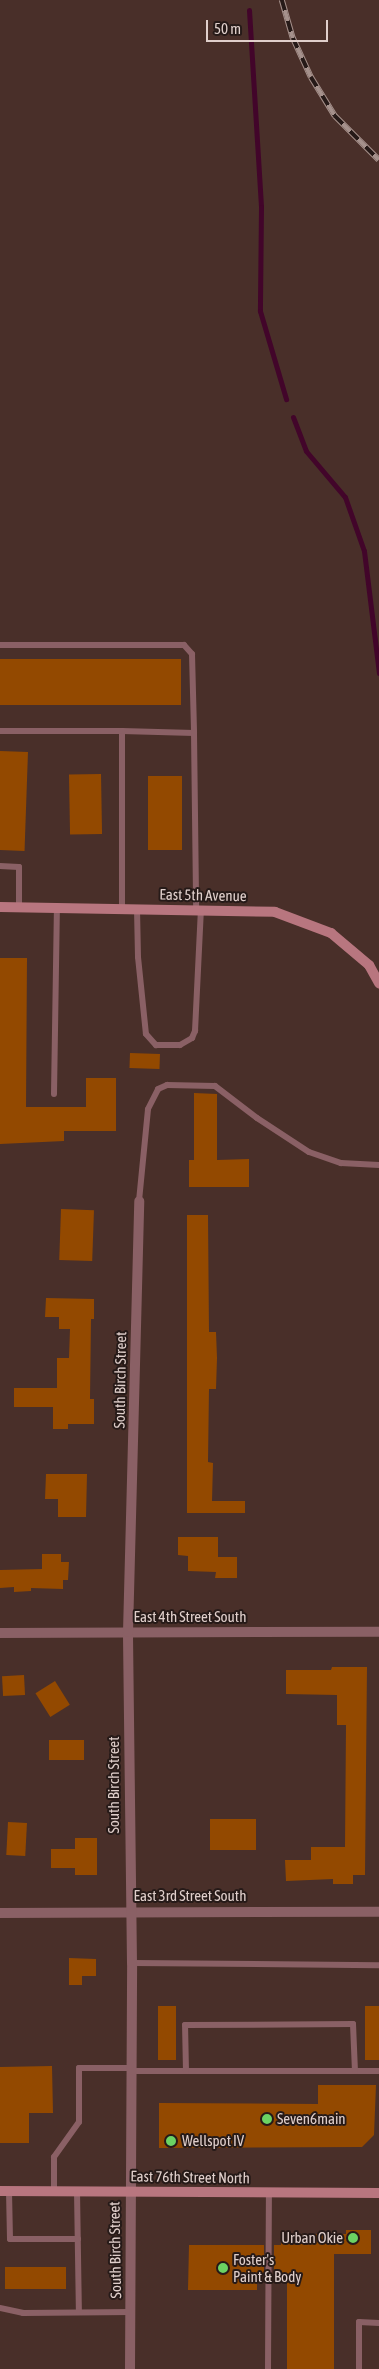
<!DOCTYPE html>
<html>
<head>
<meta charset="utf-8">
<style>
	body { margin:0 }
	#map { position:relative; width:379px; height:2369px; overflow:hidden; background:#492f29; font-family:"Asap Condensed",sans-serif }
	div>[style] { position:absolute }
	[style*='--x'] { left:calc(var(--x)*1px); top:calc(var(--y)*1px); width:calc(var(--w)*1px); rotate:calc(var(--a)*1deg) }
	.stream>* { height:5px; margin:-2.5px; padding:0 2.5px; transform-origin:2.5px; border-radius:2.5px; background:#42052a }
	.building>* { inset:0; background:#934900; transform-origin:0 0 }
	.lane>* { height:6px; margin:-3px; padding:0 3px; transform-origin:3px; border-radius:3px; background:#8a6065 }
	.street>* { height:10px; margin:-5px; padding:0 5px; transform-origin:5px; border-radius:5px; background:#8a6065 }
	.secondary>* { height:10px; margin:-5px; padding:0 5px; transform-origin:5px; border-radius:5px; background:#b8767f }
	.rail>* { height:5.5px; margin-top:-2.75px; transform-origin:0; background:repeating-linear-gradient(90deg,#261a18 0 11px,#a5918c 0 22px); box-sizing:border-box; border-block:1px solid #a5918c }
	.dots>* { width:14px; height:14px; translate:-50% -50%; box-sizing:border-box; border:2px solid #261a18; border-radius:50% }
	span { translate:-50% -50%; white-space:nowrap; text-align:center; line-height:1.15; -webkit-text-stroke:4px #261a18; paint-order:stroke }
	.street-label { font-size:15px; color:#e0cfcb }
	.poi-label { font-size:15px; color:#e0cfcb }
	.left { translate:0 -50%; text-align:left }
	.right { translate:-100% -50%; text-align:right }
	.scale { position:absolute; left:206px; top:20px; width:122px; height:22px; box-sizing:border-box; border:2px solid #e0cfcb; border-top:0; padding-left:6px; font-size:15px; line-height:18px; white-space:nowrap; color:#e0cfcb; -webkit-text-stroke:4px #261a18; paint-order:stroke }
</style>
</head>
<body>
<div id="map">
	<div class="stream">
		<div style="--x:249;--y:10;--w:197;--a:86.5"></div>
		<div style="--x:261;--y:207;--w:104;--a:90.6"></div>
		<div style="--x:260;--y:311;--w:92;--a:73.5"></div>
		<div style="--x:293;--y:417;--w:36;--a:69"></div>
		<div style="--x:306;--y:451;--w:60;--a:49.7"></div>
		<div style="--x:345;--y:497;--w:57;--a:70.6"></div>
		<div style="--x:364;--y:551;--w:123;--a:83"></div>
	</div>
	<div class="building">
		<div style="left:0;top:659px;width:181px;height:46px"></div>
		<div style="left:0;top:751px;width:28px;height:99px;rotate:2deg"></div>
		<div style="left:101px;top:774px;width:60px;height:32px;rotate:89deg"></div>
		<div style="left:148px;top:776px;width:34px;height:74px"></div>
		<div style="clip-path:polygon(0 958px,27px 958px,26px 1107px,86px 1107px,86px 1078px,116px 1078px,116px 1131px,64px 1131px,64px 1141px,0 1144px)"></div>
		<div style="left:130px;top:1053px;width:30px;height:15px;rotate:2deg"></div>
		<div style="clip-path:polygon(194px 1093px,217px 1094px,217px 1160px,249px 1159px,249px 1187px,189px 1187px,189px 1160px,194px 1160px)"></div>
		<div style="left:61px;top:1209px;width:33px;height:51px;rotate:2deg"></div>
		<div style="clip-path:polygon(187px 1215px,208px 1215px,209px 1332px,216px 1332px,217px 1358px,216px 1389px,209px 1389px,208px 1462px,213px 1463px,212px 1501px,245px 1501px,245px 1513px,187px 1513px)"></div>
		<div style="clip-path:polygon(46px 1298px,94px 1299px,94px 1319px,91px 1319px,90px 1399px,94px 1399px,94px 1424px,68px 1424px,68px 1429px,53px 1429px,53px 1407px,14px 1407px,14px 1388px,57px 1388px,57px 1358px,69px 1358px,70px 1329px,59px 1329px,59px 1317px,45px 1317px)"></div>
		<div style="clip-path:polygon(46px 1474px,87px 1474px,86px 1517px,58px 1517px,58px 1499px,45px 1499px)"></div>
		<div style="clip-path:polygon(178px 1537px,218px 1537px,218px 1557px,237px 1557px,237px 1578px,215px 1578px,216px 1572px,188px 1571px,188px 1556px,178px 1555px)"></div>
		<div style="clip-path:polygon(42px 1554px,61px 1554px,61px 1562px,69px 1562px,68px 1580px,63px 1580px,63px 1589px,31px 1588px,31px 1591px,14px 1592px,14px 1587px,0 1588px,0 1570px,42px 1569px)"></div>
		<div style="clip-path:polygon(332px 1667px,367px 1667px,365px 1875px,353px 1875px,353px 1884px,333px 1884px,333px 1879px,286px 1881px,285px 1860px,311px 1860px,311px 1847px,345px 1847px,346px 1725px,337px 1725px,337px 1695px,286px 1694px,286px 1670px,331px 1670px)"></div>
		<div style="left:24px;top:1675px;width:20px;height:22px;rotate:87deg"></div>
		<div style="left:55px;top:1681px;width:28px;height:23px;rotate:58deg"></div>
		<div style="left:49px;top:1740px;width:35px;height:20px"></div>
		<div style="left:210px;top:1819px;width:46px;height:31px"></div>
		<div style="left:8px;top:1822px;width:19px;height:33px;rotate:3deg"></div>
		<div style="clip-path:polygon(75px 1838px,97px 1838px,97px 1875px,75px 1875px,75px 1868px,51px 1868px,51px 1849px,75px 1849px)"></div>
		<div style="clip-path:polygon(69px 1958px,96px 1959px,96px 1976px,82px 1976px,82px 1985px,69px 1985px)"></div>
		<div style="left:158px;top:2006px;width:18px;height:54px"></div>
		<div style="left:379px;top:2006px;width:54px;height:14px;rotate:90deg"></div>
		<div style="clip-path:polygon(52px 2066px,53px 2113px,29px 2113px,29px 2143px,0 2143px,0 2067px)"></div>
		<div style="clip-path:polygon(318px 2085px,376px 2085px,374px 2135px,362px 2147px,159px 2148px,159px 2103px,318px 2104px)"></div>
		<div style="clip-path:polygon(346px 2230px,371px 2230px,371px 2254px,334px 2254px,334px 2369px,287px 2369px,287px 2273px,274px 2273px,274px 2245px,281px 2245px,281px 2234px,346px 2234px)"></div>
		<div style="clip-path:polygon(189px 2245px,264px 2245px,264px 2273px,257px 2273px,257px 2290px,188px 2290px)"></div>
		<div style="left:66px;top:2267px;width:22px;height:61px;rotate:90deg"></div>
	</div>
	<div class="lane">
		<div style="--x:0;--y:645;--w:184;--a:0"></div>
		<div style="--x:184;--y:645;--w:12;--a:48"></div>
		<div style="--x:192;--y:654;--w:79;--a:88.5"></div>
		<div style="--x:0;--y:731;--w:122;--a:0"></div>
		<div style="--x:122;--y:731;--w:178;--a:90"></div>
		<div style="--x:122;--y:731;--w:72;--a:1.6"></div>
		<div style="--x:194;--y:733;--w:176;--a:89.3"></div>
		<div style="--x:0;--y:866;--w:19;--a:3"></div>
		<div style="--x:19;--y:867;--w:41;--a:90"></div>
		<div style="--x:137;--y:909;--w:48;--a:88.8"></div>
		<div style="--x:138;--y:957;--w:77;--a:84.1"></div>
		<div style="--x:146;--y:1034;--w:15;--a:48"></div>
		<div style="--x:156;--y:1045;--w:24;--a:0"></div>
		<div style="--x:180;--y:1045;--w:14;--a:-30"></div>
		<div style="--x:192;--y:1038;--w:8;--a:-67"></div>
		<div style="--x:195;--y:1031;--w:122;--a:-87.2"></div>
		<div style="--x:54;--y:1094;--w:186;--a:-89.1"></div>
		<div style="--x:139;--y:1201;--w:92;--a:-84.4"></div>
		<div style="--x:148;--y:1109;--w:22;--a:-63"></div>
		<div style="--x:158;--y:1089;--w:10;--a:-24"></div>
		<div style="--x:167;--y:1085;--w:48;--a:1.2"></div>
		<div style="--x:215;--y:1086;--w:53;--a:37.3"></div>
		<div style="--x:257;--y:1118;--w:62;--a:33.2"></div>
		<div style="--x:309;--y:1152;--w:34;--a:19"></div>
		<div style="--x:341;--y:1163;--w:38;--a:3"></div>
		<div style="--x:132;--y:1963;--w:247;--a:0.5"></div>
		<div style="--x:130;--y:2071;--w:249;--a:0"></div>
		<div style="--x:186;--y:2071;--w:46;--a:-91.2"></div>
		<div style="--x:185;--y:2025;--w:168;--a:-0.3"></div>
		<div style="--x:353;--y:2024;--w:47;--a:87.6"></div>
		<div style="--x:9;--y:2191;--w:48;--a:88.8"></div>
		<div style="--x:10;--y:2239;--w:68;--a:0"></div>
		<div style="--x:54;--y:2191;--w:34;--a:-90"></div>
		<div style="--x:54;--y:2157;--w:43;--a:-54.5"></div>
		<div style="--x:79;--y:2122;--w:54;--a:-90"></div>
		<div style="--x:79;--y:2068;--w:51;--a:0"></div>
		<div style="--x:77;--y:2191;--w:121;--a:89.1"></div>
		<div style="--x:0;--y:2308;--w:24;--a:12"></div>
		<div style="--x:23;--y:2313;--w:108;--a:-0.5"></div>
		<div style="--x:268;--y:2369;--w:176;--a:-89.7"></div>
		<div style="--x:359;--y:2369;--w:47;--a:-90"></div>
		<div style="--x:359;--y:2322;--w:20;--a:3"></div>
	</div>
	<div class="street">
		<div style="--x:0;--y:1633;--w:379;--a:-0.2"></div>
		<div style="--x:0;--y:1913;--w:379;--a:-0.2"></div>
		<div style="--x:130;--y:2369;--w:406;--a:-89.7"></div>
		<div style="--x:132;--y:1963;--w:331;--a:-90.7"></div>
		<div style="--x:128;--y:1632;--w:431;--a:-88.5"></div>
	</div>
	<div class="secondary">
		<div style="--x:0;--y:907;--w:275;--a:1"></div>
		<div style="--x:275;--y:912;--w:60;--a:20.6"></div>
		<div style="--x:331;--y:933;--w:50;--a:40.1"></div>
		<div style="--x:369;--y:965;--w:21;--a:61"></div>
		<div style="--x:0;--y:2191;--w:379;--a:0.3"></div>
	</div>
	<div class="rail">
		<div style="--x:282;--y:0;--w:40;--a:74"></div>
		<div style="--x:293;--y:38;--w:43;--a:65.2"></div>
		<div style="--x:311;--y:77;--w:46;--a:58.4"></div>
		<div style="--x:335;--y:116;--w:62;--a:45"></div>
	</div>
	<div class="dots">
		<div style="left:267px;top:2119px;background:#6bd363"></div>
		<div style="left:171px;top:2141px;background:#6bd363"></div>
		<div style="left:353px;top:2238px;background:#6bd363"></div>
		<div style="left:223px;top:2268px;background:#6bd363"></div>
	</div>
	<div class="street-label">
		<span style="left:203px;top:895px;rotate:1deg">East 5th Avenue</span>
		<span style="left:120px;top:1380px;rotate:-89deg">South Birch Street</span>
		<span style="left:190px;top:1617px">East 4th Street South</span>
		<span style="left:114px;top:1785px;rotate:-90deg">South Birch Street</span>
		<span style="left:190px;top:1896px">East 3rd Street South</span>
		<span style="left:190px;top:2177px;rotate:1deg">East 76th Street North</span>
		<span style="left:115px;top:2250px;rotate:-91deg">South Birch Street</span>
	</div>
	<div class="poi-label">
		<span class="left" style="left:277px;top:2119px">Seven6main</span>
		<span class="left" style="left:182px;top:2141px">Wellspot IV</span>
		<span class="right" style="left:343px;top:2238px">Urban Okie</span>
		<span class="left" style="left:233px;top:2268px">Foster's<br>Paint &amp; Body</span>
	</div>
	<div class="scale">50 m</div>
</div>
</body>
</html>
